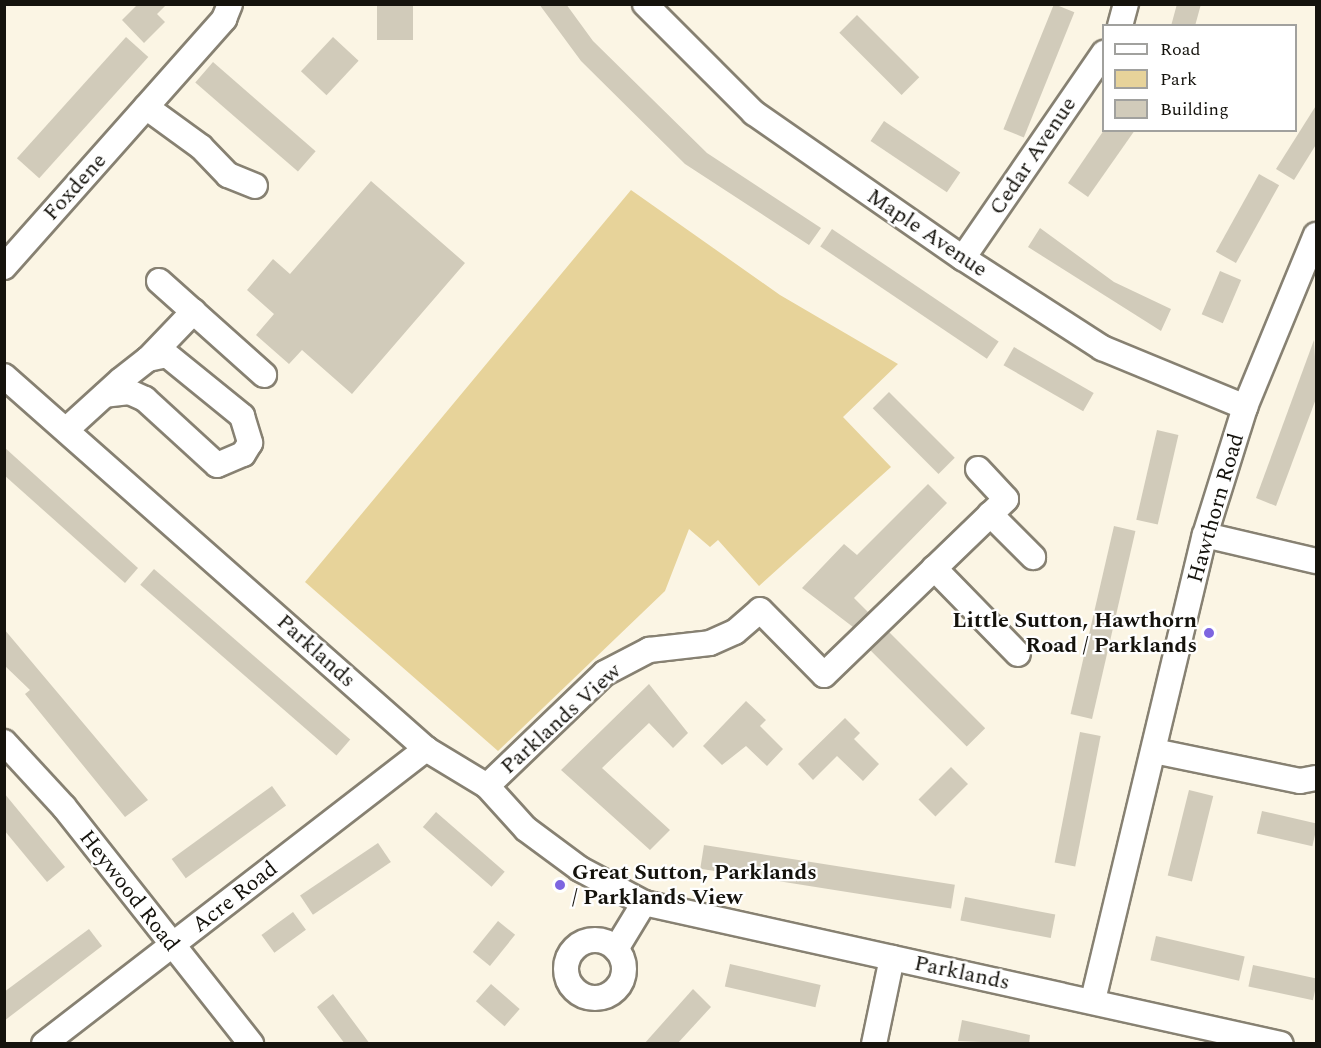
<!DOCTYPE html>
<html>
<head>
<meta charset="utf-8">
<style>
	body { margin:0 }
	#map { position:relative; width:1321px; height:1048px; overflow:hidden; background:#fbf5e4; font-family:Spectral,serif }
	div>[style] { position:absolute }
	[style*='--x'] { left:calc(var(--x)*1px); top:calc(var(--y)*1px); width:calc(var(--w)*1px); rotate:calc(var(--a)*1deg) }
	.green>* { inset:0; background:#e7d39a }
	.building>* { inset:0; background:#d1cbba; transform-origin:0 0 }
	.roads { filter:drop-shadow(2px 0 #878172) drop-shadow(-2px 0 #878172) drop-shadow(0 2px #878172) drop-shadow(0 -2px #878172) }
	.minor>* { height:24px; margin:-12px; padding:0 12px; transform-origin:12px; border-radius:12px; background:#fff }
	.minor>.ring { margin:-12px; padding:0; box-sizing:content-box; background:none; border:24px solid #fff; border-radius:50% }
	.dots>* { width:16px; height:16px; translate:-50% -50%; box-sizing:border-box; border:3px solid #fff; border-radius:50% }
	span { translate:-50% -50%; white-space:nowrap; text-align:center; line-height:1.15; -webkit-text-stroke:4.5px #fff; paint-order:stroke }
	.street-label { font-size:22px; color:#15130d }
	.poi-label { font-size:22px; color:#15130d; font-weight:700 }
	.right { translate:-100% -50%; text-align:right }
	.left { translate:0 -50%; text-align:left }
	.frame { position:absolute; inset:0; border:6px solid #15130d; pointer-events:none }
	.legend { position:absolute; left:1102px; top:24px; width:195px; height:108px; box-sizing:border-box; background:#fff; border:2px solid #a1a19e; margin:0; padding:8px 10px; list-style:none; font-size:18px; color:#15130d }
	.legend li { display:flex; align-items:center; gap:12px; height:30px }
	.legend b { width:30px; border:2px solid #a1a19e }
</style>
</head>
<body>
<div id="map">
	<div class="green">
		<div style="clip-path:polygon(631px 190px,780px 295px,898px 364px,843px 417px,891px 467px,759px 586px,718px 540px,710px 547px,689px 529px,665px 591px,498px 751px,305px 582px)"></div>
	</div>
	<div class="building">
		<div style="clip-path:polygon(138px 4px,167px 4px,157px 14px,165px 22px,144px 43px,122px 20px)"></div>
		<div style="left:377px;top:4px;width:36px;height:36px"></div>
		<div style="clip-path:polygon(539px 4px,566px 4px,593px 41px,707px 153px,821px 228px,809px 245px,685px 164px,581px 61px)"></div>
		<div style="left:1054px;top:4px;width:22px;height:135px;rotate:22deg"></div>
		<div style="clip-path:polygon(1177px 4px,1201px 4px,1195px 26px,1171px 26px)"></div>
		<div style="left:857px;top:15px;width:88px;height:25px;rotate:45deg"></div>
		<div style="left:126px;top:37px;width:30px;height:163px;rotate:42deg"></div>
		<div style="left:333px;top:37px;width:35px;height:47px;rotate:43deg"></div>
		<div style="left:213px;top:62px;width:136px;height:27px;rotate:41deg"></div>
		<div style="clip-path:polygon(1317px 104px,1317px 143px,1294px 180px,1276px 169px)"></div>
		<div style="left:884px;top:121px;width:92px;height:24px;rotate:34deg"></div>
		<div style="clip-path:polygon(1104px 130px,1135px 130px,1088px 197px,1068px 183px)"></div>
		<div style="left:1259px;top:174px;width:23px;height:89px;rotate:29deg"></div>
		<div style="clip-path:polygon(371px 181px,465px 263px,352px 394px,302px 350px,289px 364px,256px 335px,274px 314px,247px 290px,273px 259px,290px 274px)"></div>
		<div style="clip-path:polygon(1040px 228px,1114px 282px,1171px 309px,1161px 331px,1028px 247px)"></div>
		<div style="left:832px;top:229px;width:201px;height:21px;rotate:34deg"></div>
		<div style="left:1220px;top:271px;width:23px;height:47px;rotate:23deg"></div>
		<div style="clip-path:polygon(1314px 340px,1317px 396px,1276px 506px,1256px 498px)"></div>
		<div style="left:1014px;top:347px;width:92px;height:21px;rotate:30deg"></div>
		<div style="left:889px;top:392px;width:93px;height:23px;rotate:45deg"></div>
		<div style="left:1157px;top:430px;width:22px;height:92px;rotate:13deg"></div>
		<div style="clip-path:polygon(4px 447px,138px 568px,125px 583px,4px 475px)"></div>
		<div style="clip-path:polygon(928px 484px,947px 503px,854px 598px,868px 612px,853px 627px,802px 588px,844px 544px,857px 555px)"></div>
		<div style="left:1114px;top:526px;width:22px;height:193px;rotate:13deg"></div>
		<div style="left:154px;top:569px;width:260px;height:21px;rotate:41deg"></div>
		<div style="clip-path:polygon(4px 629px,148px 800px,125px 817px,25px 694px,30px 690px,4px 665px)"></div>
		<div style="left:889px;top:632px;width:136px;height:26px;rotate:45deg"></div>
		<div style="clip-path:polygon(649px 684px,688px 733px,673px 748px,649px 723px,602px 768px,670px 830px,650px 850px,561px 770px)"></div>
		<div style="clip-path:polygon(746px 701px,766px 720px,760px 726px,783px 749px,767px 766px,746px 746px,722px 765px,703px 746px)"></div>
		<div style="clip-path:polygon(845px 718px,860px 733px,854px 739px,879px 764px,863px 781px,837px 756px,813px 780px,798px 764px)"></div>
		<div style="left:1080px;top:732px;width:21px;height:133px;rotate:11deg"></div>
		<div style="left:951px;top:767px;width:24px;height:46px;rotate:45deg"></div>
		<div style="left:272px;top:786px;width:24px;height:124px;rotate:54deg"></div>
		<div style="left:1189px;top:790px;width:25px;height:88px;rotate:14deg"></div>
		<div style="clip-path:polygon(4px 793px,65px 867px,47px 882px,4px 830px)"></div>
		<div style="left:1262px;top:811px;width:57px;height:23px;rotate:13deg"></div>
		<div style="left:436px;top:812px;width:91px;height:20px;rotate:41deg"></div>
		<div style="left:378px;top:843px;width:23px;height:94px;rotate:56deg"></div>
		<div style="left:704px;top:845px;width:254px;height:24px;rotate:9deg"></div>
		<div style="left:965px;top:897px;width:92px;height:24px;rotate:11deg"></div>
		<div style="left:293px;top:912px;width:22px;height:39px;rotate:54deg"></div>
		<div style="left:498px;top:921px;width:22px;height:40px;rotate:39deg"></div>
		<div style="clip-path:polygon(89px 929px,102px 946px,4px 1021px,4px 992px)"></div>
		<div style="left:1156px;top:936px;width:91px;height:25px;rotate:13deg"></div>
		<div style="left:730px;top:964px;width:93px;height:23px;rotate:13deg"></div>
		<div style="left:1253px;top:965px;width:66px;height:22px;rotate:12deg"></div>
		<div style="left:491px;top:984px;width:38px;height:23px;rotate:41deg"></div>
		<div style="clip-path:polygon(693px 989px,711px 1007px,677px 1044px,644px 1044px)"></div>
		<div style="clip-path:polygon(333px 994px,347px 1013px,370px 1044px,345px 1044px,317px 1007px)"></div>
		<div style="clip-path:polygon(962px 1020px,1030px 1035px,1029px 1044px,958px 1041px)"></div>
	</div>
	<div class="roads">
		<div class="minor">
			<div style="--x:645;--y:4;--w:154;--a:45"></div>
			<div style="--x:754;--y:113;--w:254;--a:34.8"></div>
			<div style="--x:963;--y:258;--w:166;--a:32.9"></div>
			<div style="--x:1102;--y:348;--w:155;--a:22.4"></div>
			<div style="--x:1120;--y:26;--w:23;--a:-75"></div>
			<div style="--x:146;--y:107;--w:68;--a:36"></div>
			<div style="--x:201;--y:147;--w:39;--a:46"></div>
			<div style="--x:228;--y:175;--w:29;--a:22"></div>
			<div style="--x:963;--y:258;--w:249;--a:-55.5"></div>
			<div style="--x:4;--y:267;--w:332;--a:-48.4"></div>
			<div style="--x:224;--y:19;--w:16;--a:-68"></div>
			<div style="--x:159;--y:281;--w:141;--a:41.8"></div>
			<div style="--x:148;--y:359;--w:66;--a:-46.2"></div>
			<div style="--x:4;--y:376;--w:563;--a:41.47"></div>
			<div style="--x:426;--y:749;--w:71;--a:31.2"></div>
			<div style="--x:487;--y:786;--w:58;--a:47.8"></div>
			<div style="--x:526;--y:829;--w:67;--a:36.5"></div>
			<div style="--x:580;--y:869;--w:72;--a:28"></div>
			<div style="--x:644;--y:903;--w:652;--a:12.48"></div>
			<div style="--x:66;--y:430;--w:74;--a:-42.3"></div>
			<div style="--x:121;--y:380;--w:34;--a:-38"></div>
			<div style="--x:148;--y:359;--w:19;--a:-12"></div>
			<div style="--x:167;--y:355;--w:97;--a:39.1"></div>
			<div style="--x:242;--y:416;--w:28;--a:73"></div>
			<div style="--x:250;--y:443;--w:13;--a:122"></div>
			<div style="--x:243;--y:454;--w:28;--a:157"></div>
			<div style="--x:217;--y:465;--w:98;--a:-137.5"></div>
			<div style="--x:145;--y:399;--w:17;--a:-156"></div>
			<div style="--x:129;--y:392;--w:24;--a:173"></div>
			<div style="--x:990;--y:514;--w:61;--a:45"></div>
			<div style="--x:1205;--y:535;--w:114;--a:13.2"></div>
			<div style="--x:934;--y:568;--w:120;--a:45.7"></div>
			<div style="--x:4;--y:742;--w:88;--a:47.3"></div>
			<div style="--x:64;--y:807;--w:302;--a:51.7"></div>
			<div style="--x:1154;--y:751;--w:149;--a:11.6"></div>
			<div style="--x:1300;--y:781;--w:16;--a:-11"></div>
			<div style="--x:487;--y:786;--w:163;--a:-43.8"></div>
			<div style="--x:605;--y:673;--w:50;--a:-27.6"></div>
			<div style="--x:649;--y:650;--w:61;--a:-6.5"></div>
			<div style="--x:710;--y:643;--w:27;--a:-24"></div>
			<div style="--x:735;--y:632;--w:33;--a:-41"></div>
			<div style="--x:760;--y:610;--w:91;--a:45.4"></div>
			<div style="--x:824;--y:675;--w:253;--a:-44"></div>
			<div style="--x:1006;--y:499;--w:41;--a:-133"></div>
			<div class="ring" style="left:566px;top:940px;width:34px;height:34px"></div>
			<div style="--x:616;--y:949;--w:54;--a:-58.7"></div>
			<div style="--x:1093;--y:1000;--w:478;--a:-76.5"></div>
			<div style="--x:1205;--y:535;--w:134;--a:-72.6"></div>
			<div style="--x:1245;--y:407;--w:186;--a:-67.6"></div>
			<div style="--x:44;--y:1044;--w:483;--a:-37.7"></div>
			<div style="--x:874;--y:1044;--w:88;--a:-78.2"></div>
		</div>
	</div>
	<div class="dots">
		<div style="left:1209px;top:633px;background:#7d65e0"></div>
		<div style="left:560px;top:885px;background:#7d65e0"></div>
	</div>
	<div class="street-label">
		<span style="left:1033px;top:156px;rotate:-56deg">Cedar Avenue</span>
		<span style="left:75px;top:187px;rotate:-48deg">Foxdene</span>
		<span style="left:927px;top:233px;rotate:34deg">Maple Avenue</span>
		<span style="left:1216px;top:508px;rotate:-74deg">Hawthorn Road</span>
		<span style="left:316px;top:651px;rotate:42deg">Parklands</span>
		<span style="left:561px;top:719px;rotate:-42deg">Parklands View</span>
		<span style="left:129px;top:891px;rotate:52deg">Heywood Road</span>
		<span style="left:235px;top:897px;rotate:-38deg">Acre Road</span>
		<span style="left:962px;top:973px;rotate:12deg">Parklands</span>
	</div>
	<div class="poi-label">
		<span class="right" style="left:1197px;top:633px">Little Sutton, Hawthorn<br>Road / Parklands</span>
		<span class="left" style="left:572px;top:885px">Great Sutton, Parklands<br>/ Parklands View</span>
	</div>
	<div class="frame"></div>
	<ul class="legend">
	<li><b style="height:8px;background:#fff"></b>Road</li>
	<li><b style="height:16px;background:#e7d39a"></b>Park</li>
	<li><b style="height:16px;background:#d1cbba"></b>Building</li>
	</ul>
</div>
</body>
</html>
